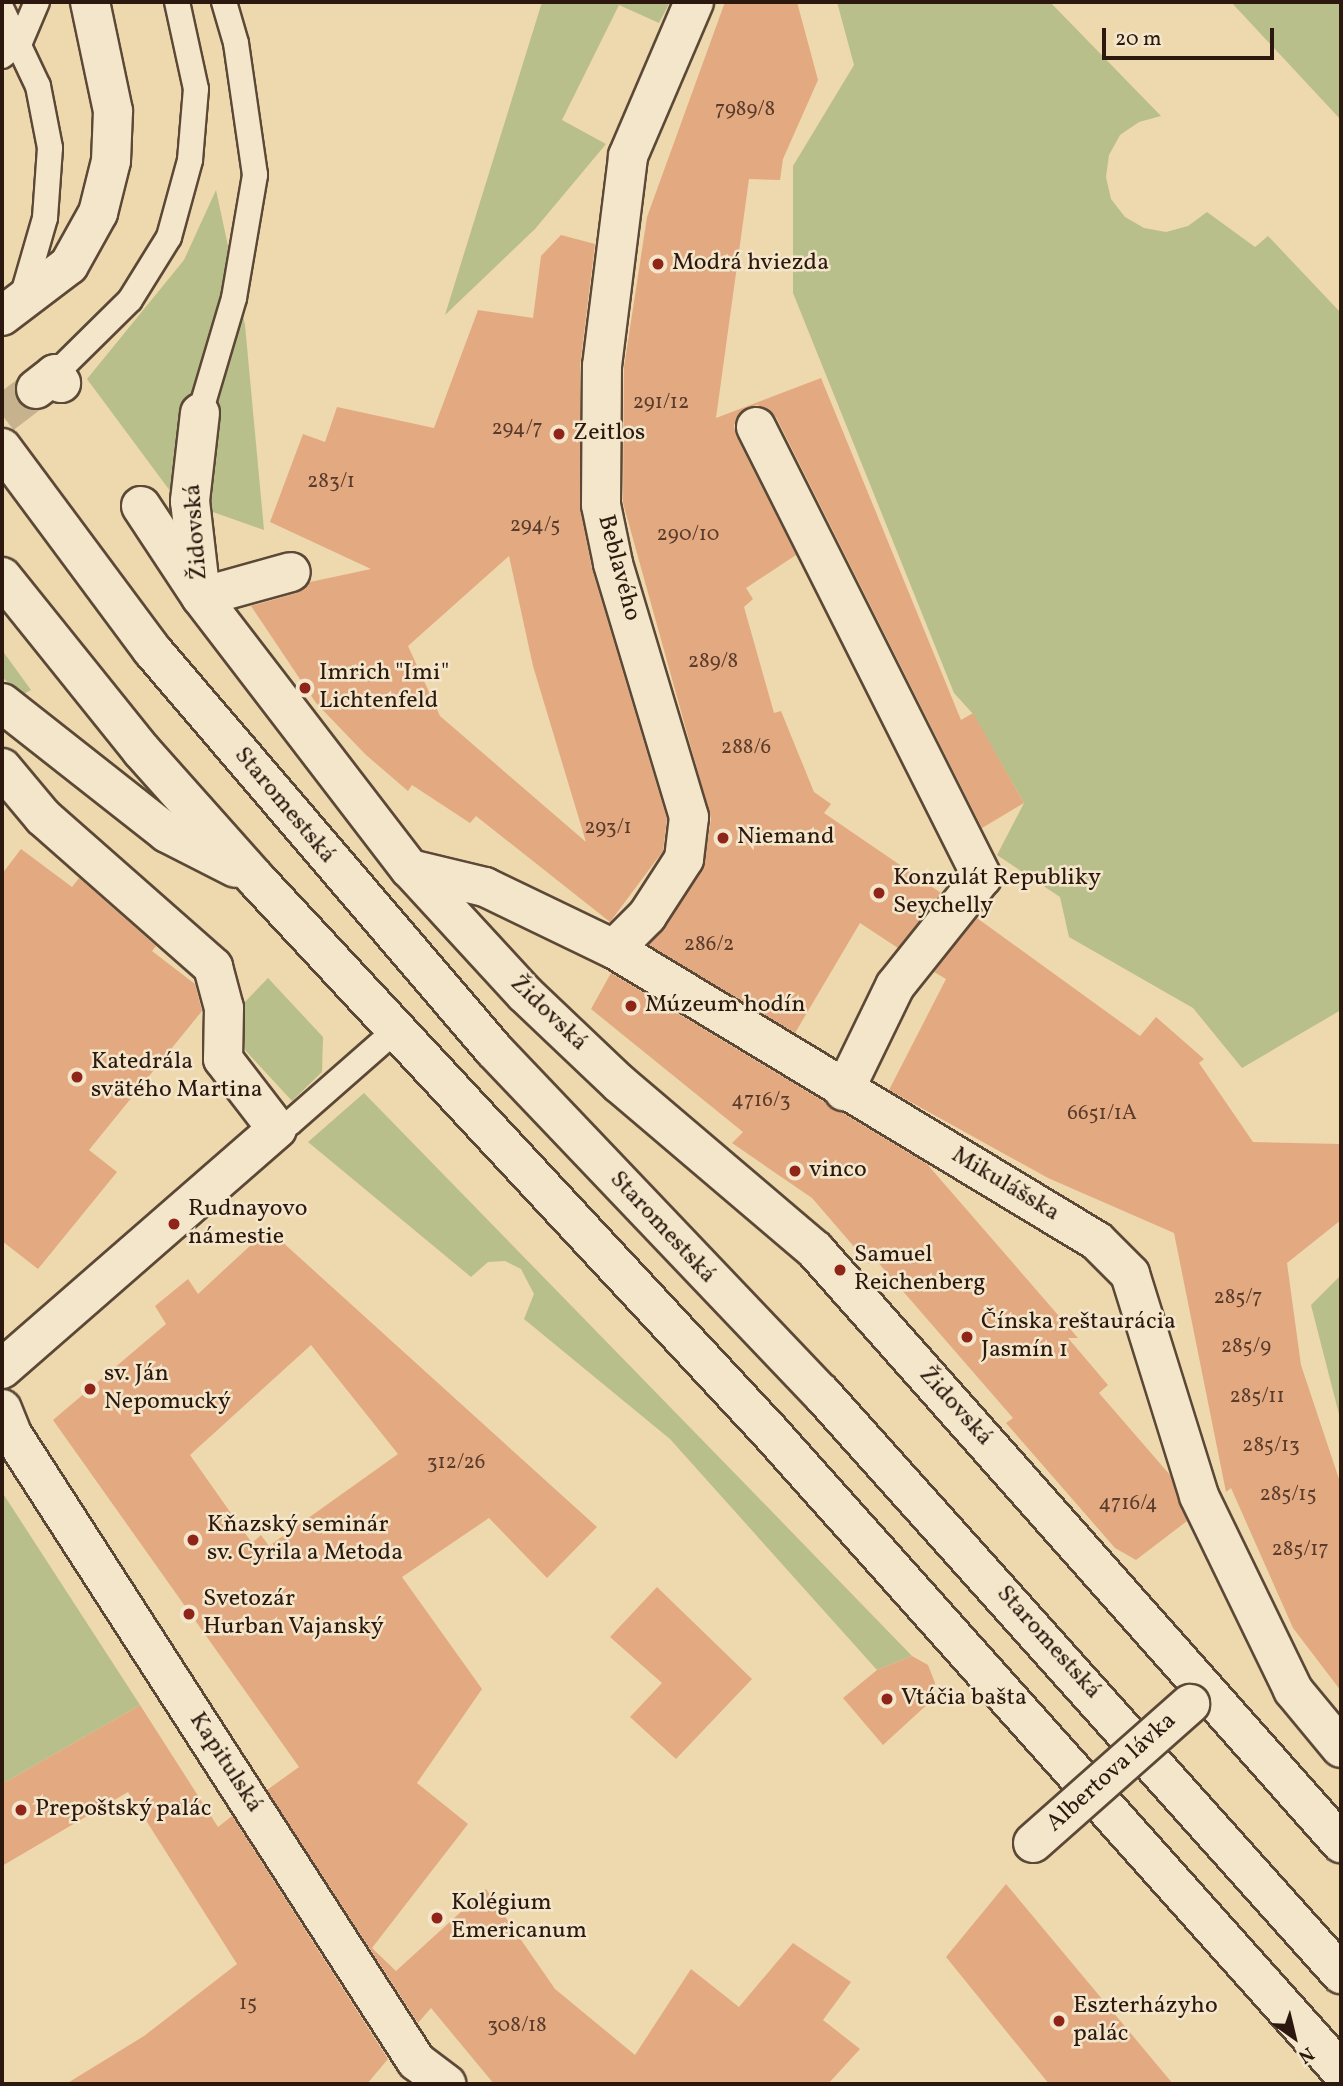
<!DOCTYPE html>
<html>
<head>
<meta charset="utf-8">
<style>
	body { margin:0 }
	#map { position:relative; width:1343px; height:2086px; overflow:hidden; background:#eed8ae; font-family:Vollkorn,serif }
	div>[style] { position:absolute }
	[style*='--x'] { left:calc(var(--x)*1px); top:calc(var(--y)*1px); width:calc(var(--w)*1px); rotate:calc(var(--a)*1deg) }
	.green>* { inset:0; background:#b9bf8a }
	.building>* { inset:0; background:#e3aa82 }
	.street-tunnel>* { height:38px; margin-top:-19px; transform-origin:0; background:repeating-linear-gradient(90deg,#c7b28e 0 38px,transparent 0 57px) }
	.roads { filter:drop-shadow(2px 0 #5c4837) drop-shadow(-2px 0 #5c4837) drop-shadow(0 2px #5c4837) drop-shadow(0 -2px #5c4837) }
	.lane>* { height:24px; margin:-12px; padding:0 12px; transform-origin:12px; border-radius:12px; background:#f4e6ca }
	.street>* { height:38px; margin:-19px; padding:0 19px; transform-origin:19px; border-radius:19px; background:#f4e6ca }
	.secondary>* { height:38px; margin:-19px; padding:0 19px; transform-origin:19px; border-radius:19px; background:#f4e6ca }
	.bridges { filter:drop-shadow(2px 0 #5c4837) drop-shadow(-2px 0 #5c4837) drop-shadow(0 2px #5c4837) drop-shadow(0 -2px #5c4837) }
	.street-bridge>* { height:38px; margin:-19px; padding:0 19px; transform-origin:19px; border-radius:19px; background:#f4e6ca }
	.dots>* { width:19px; height:19px; translate:-50% -50%; box-sizing:border-box; border:4px solid #f4e6ca; border-radius:50% }
	span { translate:-50% -50%; white-space:nowrap; text-align:center; line-height:1.15; -webkit-text-stroke:5px #f4e6ca; paint-order:stroke }
	.number-label { font-size:21px; color:#5a3c2c }
	.number-label span { -webkit-text-stroke-width:0 }
	.poi-label { font-size:24px; color:#2c180f }
	.left { translate:0 -50%; text-align:left }
	.street-label { font-size:24px; color:#2c180f }
	.frame { position:absolute; inset:0; border:4px solid #2c180f; pointer-events:none }
	.north { position:absolute; left:1259px; top:2002px; width:70px; height:70px; -webkit-text-stroke:5px #f4e6ca; paint-order:stroke; rotate:146deg; font-size:19px; font-weight:700; line-height:28px; text-align:center; color:#2c180f }
	.north::after { content:''; display:block; margin:auto; width:24px; height:32px; background:#2c180f; clip-path:polygon(50% 0,100% 100%,50% 72%,0 100%) }
	.scale { position:absolute; left:1102px; top:28px; width:172px; height:32px; box-sizing:border-box; border:4px solid #2c180f; border-top:0; padding-left:9px; font-size:21px; line-height:24px; white-space:nowrap; color:#2c180f; -webkit-text-stroke:5px #f4e6ca; paint-order:stroke }
</style>
</head>
<body>
<div id="map">
	<div class="green">
		<div style="clip-path:polygon(542px 2px,670px 2px,659px 23px,619px 5px,562px 120px,606px 144px,535px 229px,445px 315px)"></div>
		<div style="clip-path:polygon(837px 2px,1050px 2px,1161px 116px,1139px 122px,1120px 135px,1109px 155px,1106px 177px,1111px 199px,1125px 217px,1144px 228px,1166px 232px,1188px 226px,1207px 212px,1255px 247px,1268px 236px,1341px 313px,1341px 1010px,1242px 1068px,1193px 1008px,1069px 937px,1060px 897px,997px 855px,1024px 803px,973px 714px,954px 693px,793px 293px,793px 166px,854px 65px)"></div>
		<div style="clip-path:polygon(1231px 2px,1341px 2px,1341px 120px)"></div>
		<div style="clip-path:polygon(216px 190px,245px 325px,264px 530px,176px 499px,87px 379px,184px 260px)"></div>
		<div style="clip-path:polygon(2px 650px,31px 690px,22px 695px,2px 677px)"></div>
		<div style="clip-path:polygon(268px 978px,323px 1037px,322px 1072px,292px 1101px,245px 1050px,243px 1004px)"></div>
		<div style="clip-path:polygon(364px 1093px,750px 1489px,912px 1656px,877px 1670px,670px 1439px,524px 1319px,534px 1294px,521px 1269px,505px 1261px,488px 1262px,471px 1277px,308px 1142px)"></div>
		<div style="clip-path:polygon(1341px 1275px,1341px 1422px,1311px 1305px)"></div>
		<div style="clip-path:polygon(2px 1492px,140px 1705px,2px 1784px)"></div>
	</div>
	<div class="building">
		<div style="clip-path:polygon(725px 2px,797px 2px,818px 80px,783px 159px,780px 180px,749px 179px,716px 418px,821px 378px,961px 720px,973px 713px,1024px 803px,982px 828px,776px 417px,758px 405px,746px 408px,734px 425px,736px 436px,796px 555px,746px 588px,753px 599px,744px 607px,774px 713px,781px 711px,814px 792px,831px 804px,824px 813px,941px 893px,898px 948px,860px 923px,795px 1033px,649px 945px,703px 870px,711px 819px,623px 503px,624px 367px,647px 217px)"></div>
		<div style="clip-path:polygon(evenodd,561px 235px,595px 244px,580px 366px,580px 509px,592px 569px,667px 819px,663px 851px,610px 922px,476px 816px,470px 823px,412px 785px,408px 791px,366px 755px,316px 703px,251px 606px,297px 593px,310px 582px,371px 569px,270px 522px,303px 434px,325px 442px,337px 407px,434px 428px,478px 310px,533px 318px,541px 256px,561px 235px,509px 556px,533px 666px,586px 842px,440px 716px,408px 646px,509px 556px)"></div>
		<div style="clip-path:polygon(21px 849px,72px 887px,79px 878px,156px 946px,152px 951px,195px 984px,202px 1011px,89px 1150px,117px 1172px,38px 1269px,2px 1241px,2px 874px)"></div>
		<div style="clip-path:polygon(977px 918px,1140px 1036px,1156px 1017px,1204px 1059px,1199px 1063px,1253px 1142px,1341px 1144px,1341px 1220px,1287px 1263px,1301px 1365px,1341px 1485px,1341px 1691px,1293px 1628px,1231px 1488px,1226px 1492px,1174px 1233px,1048px 1178px,889px 1090px,946px 979px,934px 972px)"></div>
		<div style="clip-path:polygon(611px 973px,927px 1164px,1078px 1338px,1068px 1338px,1108px 1385px,1099px 1393px,1170px 1475px,1187px 1521px,1136px 1560px,1115px 1548px,1006px 1423px,1013px 1418px,875px 1259px,869px 1264px,812px 1198px,732px 1143px,743px 1132px,591px 1009px)"></div>
		<div style="clip-path:polygon(evenodd,268px 1229px,597px 1527px,547px 1578px,489px 1518px,402px 1577px,482px 1689px,417px 1783px,468px 1824px,372px 1948px,396px 1971px,486px 1889px,555px 1989px,635px 2055px,691px 1969px,739px 2007px,793px 1943px,851px 1982px,823px 2020px,860px 2049px,828px 2084px,494px 2084px,431px 2008px,418px 2023px,267px 1790px,299px 1767px,53px 1420px,166px 1324px,155px 1306px,188px 1279px,198px 1294px,268px 1229px,311px 1345px,398px 1454px,269px 1546px,261px 1535px,252px 1543px,190px 1455px,311px 1345px)"></div>
		<div style="clip-path:polygon(657px 1587px,752px 1679px,676px 1759px,630px 1717px,662px 1683px,610px 1637px)"></div>
		<div style="clip-path:polygon(912px 1656px,928px 1665px,935px 1683px,931px 1701px,883px 1745px,843px 1698px,877px 1670px)"></div>
		<div style="clip-path:polygon(140px 1705px,218px 1827px,232px 1816px,388px 2059px,367px 2084px,66px 2084px,144px 2036px,237px 1964px,128px 1792px,2px 1866px,2px 1784px)"></div>
		<div style="clip-path:polygon(1006px 1884px,1173px 2084px,1049px 2084px,946px 1957px)"></div>
	</div>
	<div class="street-tunnel">
		<div style="--x:2;--y:415;--w:43;--a:-37.4"></div>
	</div>
	<div class="roads">
		<div class="lane">
			<div style="--x:2;--y:10;--w:84;--a:64.7"></div>
			<div style="--x:38;--y:86;--w:63;--a:79"></div>
			<div style="--x:50;--y:148;--w:70;--a:94.1"></div>
			<div style="--x:45;--y:218;--w:86;--a:106.1"></div>
			<div style="--x:2;--y:56;--w:23;--a:-38"></div>
			<div style="--x:20;--y:42;--w:43;--a:-67"></div>
			<div style="--x:55;--y:374;--w:105;--a:-44.6"></div>
			<div style="--x:130;--y:300;--w:74;--a:-58.2"></div>
			<div style="--x:169;--y:237;--w:80;--a:-74.7"></div>
			<div style="--x:190;--y:160;--w:71;--a:-85.2"></div>
			<div style="--x:196;--y:89;--w:89;--a:-102.3"></div>
			<div style="--x:200;--y:413;--w:120;--a:-73.5"></div>
			<div style="--x:234;--y:298;--w:125;--a:-80.3"></div>
			<div style="--x:255;--y:175;--w:133;--a:-98.2"></div>
			<div style="--x:236;--y:43;--w:43;--a:-106.3"></div>
			<div style="--x:277;--y:1129;--w:14;--a:-25"></div>
			<div style="--x:290;--y:1123;--w:141;--a:-41.3"></div>
		</div>
		<div class="street">
			<div style="--x:36;--y:389;--w:24;--a:-38"></div>
			<div style="--x:55;--y:374;--w:11;--a:56"></div>
			<div style="--x:200;--y:413;--w:89;--a:96.5"></div>
			<div style="--x:190;--y:501;--w:88;--a:83.4"></div>
			<div style="--x:756;--y:427;--w:504;--a:63.33"></div>
			<div style="--x:982;--y:877;--w:139;--a:128.6"></div>
			<div style="--x:895;--y:986;--w:117;--a:115.9"></div>
			<div style="--x:141;--y:506;--w:109;--a:56.6"></div>
			<div style="--x:201;--y:597;--w:343;--a:52.5"></div>
			<div style="--x:410;--y:869;--w:170;--a:47.4"></div>
			<div style="--x:525;--y:994;--w:131;--a:43.5"></div>
			<div style="--x:620;--y:1084;--w:256;--a:40.4"></div>
			<div style="--x:815;--y:1250;--w:793;--a:48.43"></div>
			<div style="--x:201;--y:597;--w:93;--a:-15.5"></div>
			<div style="--x:2;--y:768;--w:64;--a:50.1"></div>
			<div style="--x:43;--y:817;--w:227;--a:41.4"></div>
			<div style="--x:213;--y:967;--w:42;--a:75"></div>
			<div style="--x:224;--y:1008;--w:51;--a:91.1"></div>
			<div style="--x:223;--y:1059;--w:88;--a:52.4"></div>
			<div style="--x:277;--y:1129;--w:365;--a:138.9"></div>
			<div style="--x:410;--y:869;--w:77;--a:13.5"></div>
			<div style="--x:485;--y:887;--w:143;--a:25.7"></div>
			<div style="--x:614;--y:949;--w:564;--a:31.16"></div>
			<div style="--x:1097;--y:1241;--w:47;--a:45"></div>
			<div style="--x:1130;--y:1274;--w:232;--a:72.7"></div>
			<div style="--x:1199;--y:1496;--w:216;--a:64.1"></div>
			<div style="--x:1293;--y:1690;--w:75;--a:50.4"></div>
			<div style="--x:614;--y:949;--w:47;--a:-45"></div>
			<div style="--x:647;--y:916;--w:68;--a:-57"></div>
			<div style="--x:684;--y:859;--w:42;--a:-83.2"></div>
			<div style="--x:689;--y:817;--w:265;--a:-106.7"></div>
			<div style="--x:613;--y:563;--w:59;--a:-101.7"></div>
			<div style="--x:601;--y:505;--w:139;--a:-89.6"></div>
			<div style="--x:602;--y:366;--w:212;--a:-82.9"></div>
			<div style="--x:628;--y:156;--w:168;--a:-66.8"></div>
			<div style="--x:2;--y:1409;--w:27;--a:68"></div>
			<div style="--x:12;--y:1434;--w:746;--a:57.2"></div>
			<div style="--x:416;--y:2061;--w:38;--a:37"></div>
		</div>
		<div class="secondary">
			<div style="--x:2;--y:316;--w:84;--a:-37.3"></div>
			<div style="--x:69;--y:265;--w:60;--a:-60.9"></div>
			<div style="--x:98;--y:213;--w:54;--a:-76"></div>
			<div style="--x:111;--y:161;--w:50;--a:-87.7"></div>
			<div style="--x:113;--y:111;--w:111;--a:-101.9"></div>
			<div style="--x:2;--y:448;--w:252;--a:53.4"></div>
			<div style="--x:152;--y:650;--w:526;--a:49.47"></div>
			<div style="--x:494;--y:1050;--w:474;--a:46.4"></div>
			<div style="--x:821;--y:1393;--w:780;--a:48.17"></div>
			<div style="--x:2;--y:577;--w:222;--a:51.2"></div>
			<div style="--x:141;--y:750;--w:173;--a:48.3"></div>
			<div style="--x:256;--y:879;--w:756;--a:47.09"></div>
			<div style="--x:771;--y:1433;--w:856;--a:48.22"></div>
			<div style="--x:2;--y:703;--w:210;--a:38.2"></div>
			<div style="--x:167;--y:833;--w:77;--a:26.9"></div>
		</div>
	</div>
	<div class="bridges">
		<div class="street-bridge">
			<div style="--x:1033;--y:1843;--w:210;--a:-41.5"></div>
		</div>
	</div>
	<div class="dots">
		<div style="left:658px;top:264px;background:#8f2418"></div>
		<div style="left:559px;top:434px;background:#8f2418"></div>
		<div style="left:305px;top:688px;background:#8f2418"></div>
		<div style="left:723px;top:838px;background:#8f2418"></div>
		<div style="left:879px;top:893px;background:#8f2418"></div>
		<div style="left:631px;top:1006px;background:#8f2418"></div>
		<div style="left:77px;top:1077px;background:#8f2418"></div>
		<div style="left:795px;top:1171px;background:#8f2418"></div>
		<div style="left:174px;top:1224px;background:#8f2418"></div>
		<div style="left:840px;top:1270px;background:#8f2418"></div>
		<div style="left:967px;top:1337px;background:#8f2418"></div>
		<div style="left:90px;top:1389px;background:#8f2418"></div>
		<div style="left:193px;top:1540px;background:#8f2418"></div>
		<div style="left:189px;top:1614px;background:#8f2418"></div>
		<div style="left:887px;top:1699px;background:#8f2418"></div>
		<div style="left:21px;top:1810px;background:#8f2418"></div>
		<div style="left:437px;top:1918px;background:#8f2418"></div>
		<div style="left:1059px;top:2021px;background:#8f2418"></div>
	</div>
	<div class="number-label">
		<span style="left:745px;top:110px">7989/8</span>
		<span style="left:661px;top:403px">291/12</span>
		<span style="left:517px;top:429px">294/7</span>
		<span style="left:331px;top:482px">283/1</span>
		<span style="left:535px;top:526px">294/5</span>
		<span style="left:688px;top:535px">290/10</span>
		<span style="left:713px;top:662px">289/8</span>
		<span style="left:746px;top:748px">288/6</span>
		<span style="left:608px;top:828px">293/1</span>
		<span style="left:709px;top:945px">286/2</span>
		<span style="left:761px;top:1101px">4716/3</span>
		<span style="left:1102px;top:1114px">6651/1A</span>
		<span style="left:1238px;top:1298px">285/7</span>
		<span style="left:1246px;top:1347px">285/9</span>
		<span style="left:1257px;top:1397px">285/11</span>
		<span style="left:1271px;top:1446px">285/13</span>
		<span style="left:456px;top:1463px">312/26</span>
		<span style="left:1288px;top:1495px">285/15</span>
		<span style="left:1128px;top:1504px">4716/4</span>
		<span style="left:1300px;top:1550px">285/17</span>
		<span style="left:248px;top:2004px">15</span>
		<span style="left:517px;top:2026px">308/18</span>
	</div>
	<div class="poi-label">
		<span class="left" style="left:672px;top:264px">Modrá hviezda</span>
		<span class="left" style="left:573px;top:434px">Zeitlos</span>
		<span class="left" style="left:319px;top:688px">Imrich "Imi"<br>Lichtenfeld</span>
		<span class="left" style="left:737px;top:838px">Niemand</span>
		<span class="left" style="left:893px;top:893px">Konzulát Republiky<br>Seychelly</span>
		<span class="left" style="left:645px;top:1006px">Múzeum hodín</span>
		<span class="left" style="left:91px;top:1077px">Katedrála<br>svätého Martina</span>
		<span class="left" style="left:809px;top:1171px">vinco</span>
		<span class="left" style="left:188px;top:1224px">Rudnayovo<br>námestie</span>
		<span class="left" style="left:854px;top:1270px">Samuel<br>Reichenberg</span>
		<span class="left" style="left:981px;top:1337px">Čínska reštaurácia<br>Jasmín 1</span>
		<span class="left" style="left:104px;top:1389px">sv. Ján<br>Nepomucký</span>
		<span class="left" style="left:207px;top:1540px">Kňazský seminár<br>sv. Cyrila a Metoda</span>
		<span class="left" style="left:203px;top:1614px">Svetozár<br>Hurban Vajanský</span>
		<span class="left" style="left:901px;top:1699px">Vtáčia bašta</span>
		<span class="left" style="left:35px;top:1810px">Prepoštský palác</span>
		<span class="left" style="left:451px;top:1918px">Kolégium<br>Emericanum</span>
		<span class="left" style="left:1073px;top:2021px">Eszterházyho<br>palác</span>
	</div>
	<div class="street-label">
		<span style="left:197px;top:532px;rotate:-94deg">Židovská</span>
		<span style="left:618px;top:568px;rotate:75deg">Beblavého</span>
		<span style="left:284px;top:806px;rotate:50deg">Staromestská</span>
		<span style="left:548px;top:1014px;rotate:44deg">Židovská</span>
		<span style="left:1005px;top:1185px;rotate:31deg">Mikulášska</span>
		<span style="left:662px;top:1228px;rotate:47deg">Staromestská</span>
		<span style="left:955px;top:1407px;rotate:48deg">Židovská</span>
		<span style="left:1048px;top:1643px;rotate:48deg">Staromestská</span>
		<span style="left:225px;top:1763px;rotate:57deg">Kapitulská</span>
		<span style="left:1112px;top:1773px;rotate:-42deg">Albertova lávka</span>
	</div>
	<div class="frame"></div>
	<div class="north">N</div>
	<div class="scale">20 m</div>
</div>
</body>
</html>
